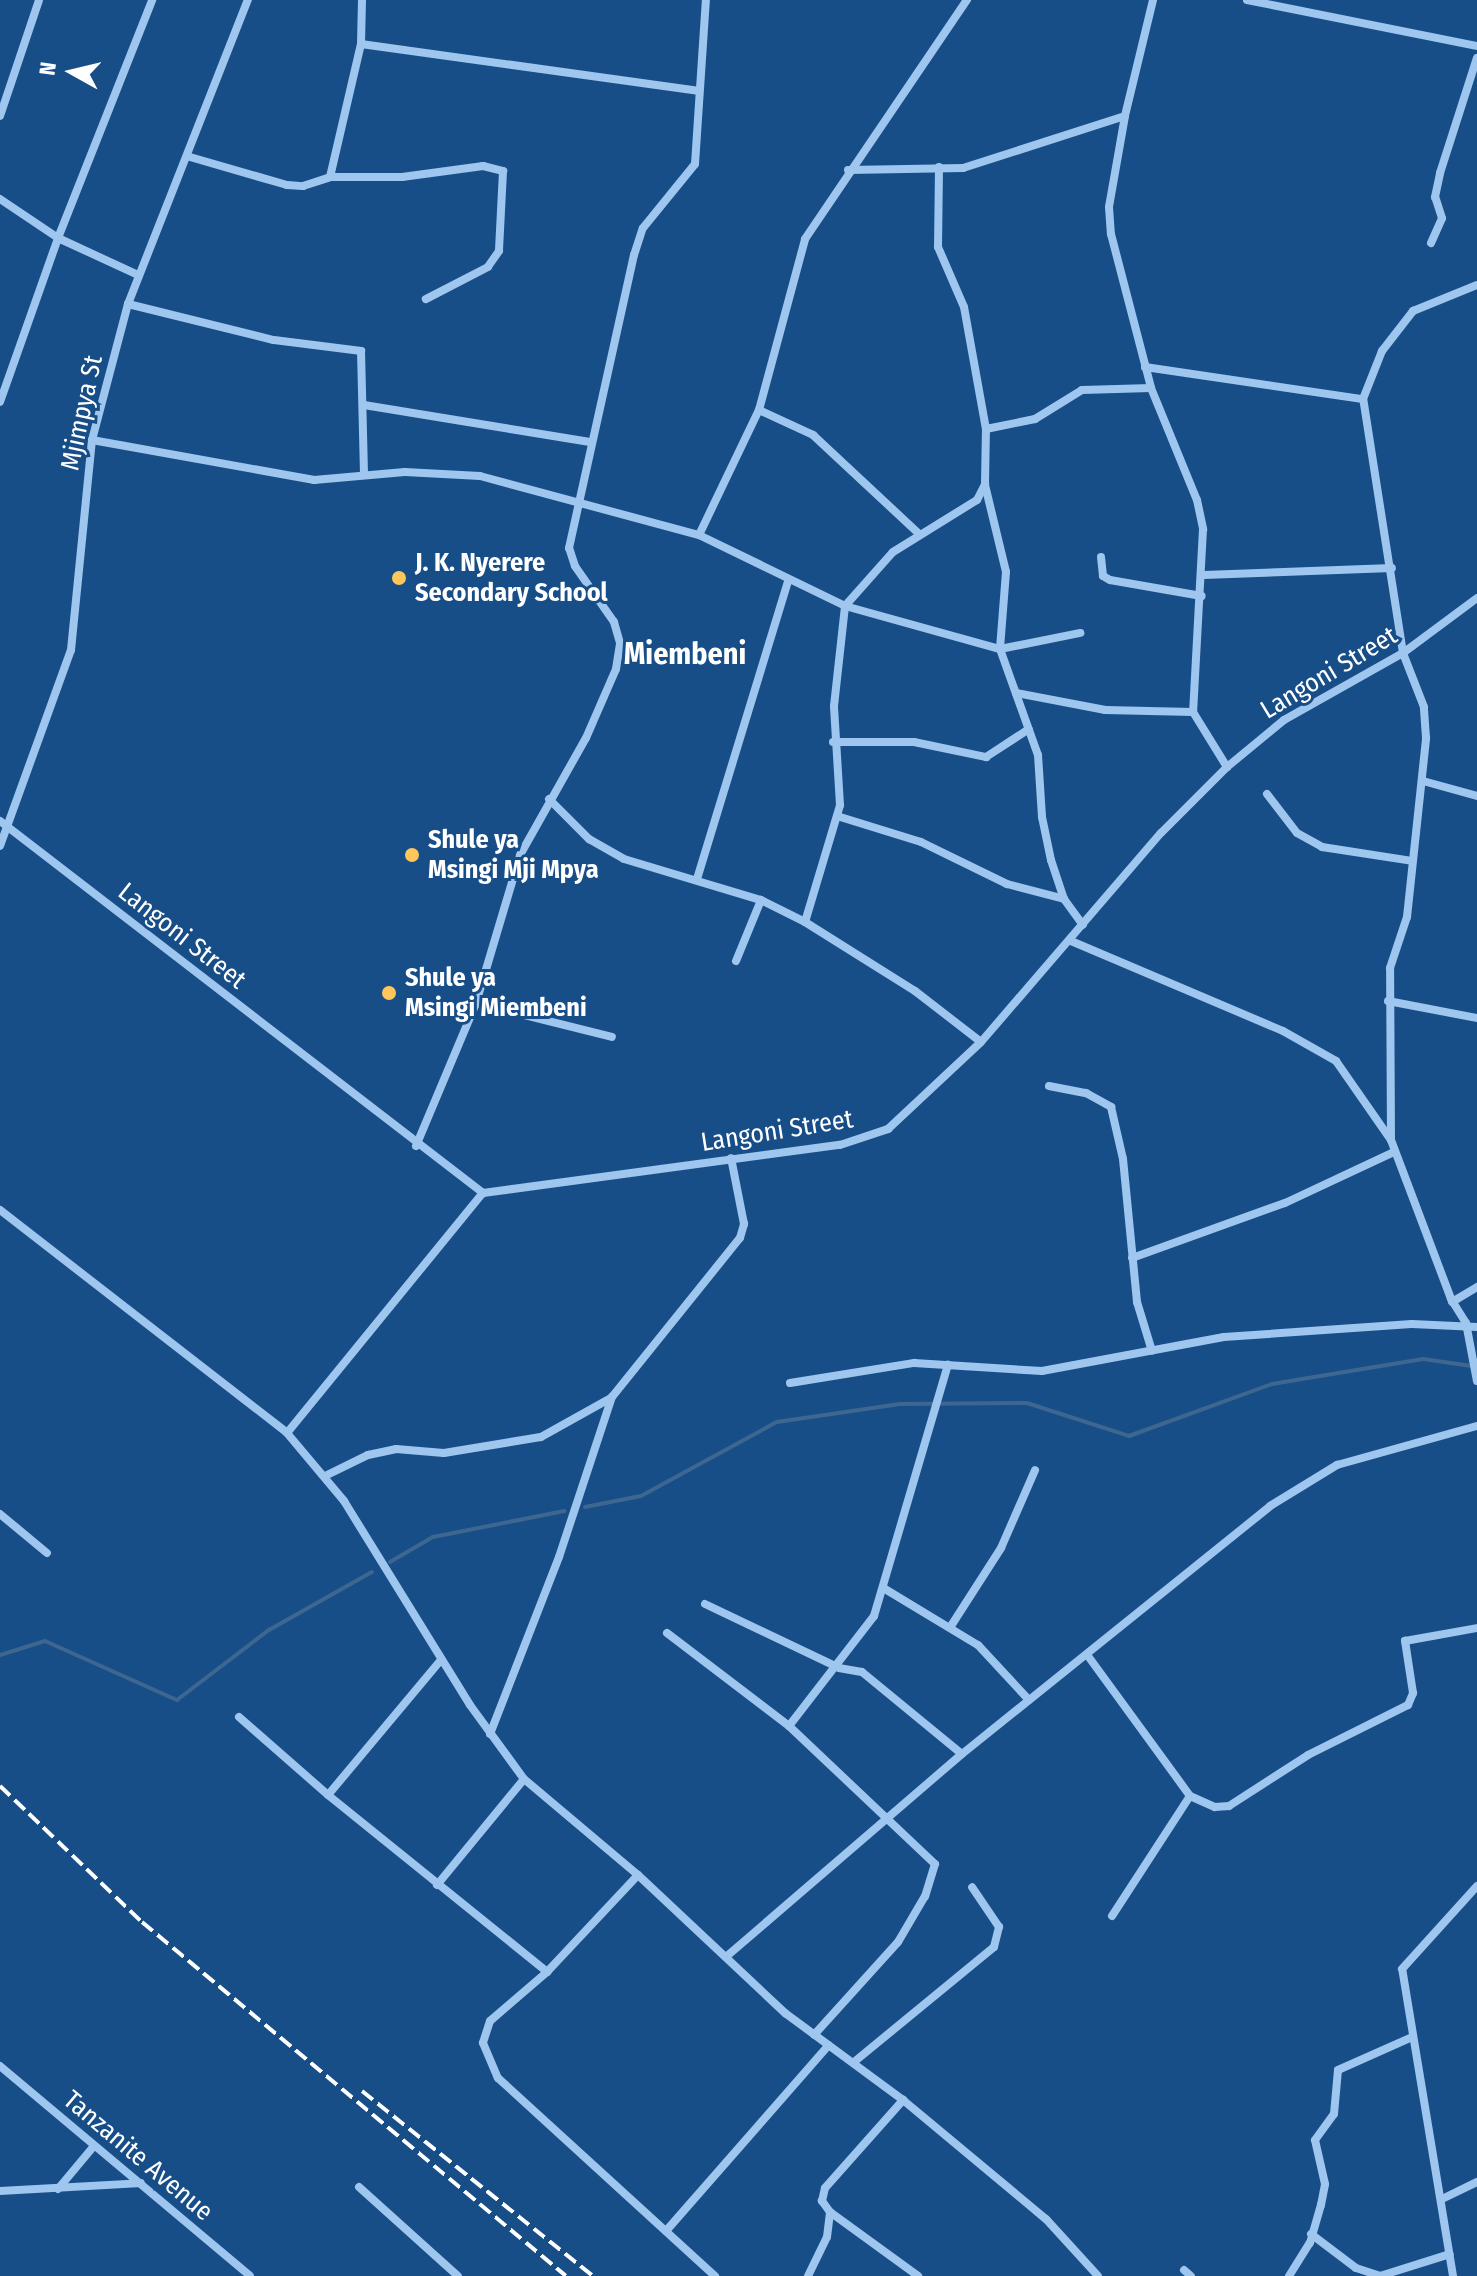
<!DOCTYPE html>
<html>
<head>
<meta charset="utf-8">
<style>
	body { margin:0 }
	#map { position:relative; width:1477px; height:2276px; overflow:hidden; background:#174e88; font-family:"Fira Sans Condensed",sans-serif }
	div>[style] { position:absolute }
	[style*='--x'] { left:calc(var(--x)*1px); top:calc(var(--y)*1px); width:calc(var(--w)*1px); rotate:calc(var(--a)*1deg) }
	.stream>* { height:4px; margin:-2px; padding:0 2px; transform-origin:2px; border-radius:2px; background:#3d6690 }
	.minor>* { height:8px; margin:-4px; padding:0 4px; transform-origin:4px; border-radius:4px; background:#9ec6ee }
	.rail>* { height:4px; margin-top:-2px; transform-origin:0; background:repeating-linear-gradient(90deg,#fff 0 14px,transparent 0 20px) }
	.dots>* { width:22px; height:22px; translate:-50% -50%; box-sizing:border-box; border:4px solid #174e88; border-radius:50% }
	span { translate:-50% -50%; white-space:nowrap; text-align:center; line-height:1.15; -webkit-text-stroke:6px #174e88; paint-order:stroke }
	.street-label { font-size:26px; color:#fff }
	.poi-label { font-size:26px; color:#fff; font-weight:700 }
	.left { translate:0 -50%; text-align:left }
	.quarter-label { font-size:30px; color:#fff; font-weight:700 }
	.north { position:absolute; left:32px; top:32px; width:80px; height:80px; -webkit-text-stroke:6px #174e88; paint-order:stroke; rotate:278deg; font-size:22px; font-weight:700; line-height:32px; text-align:center; color:#fff }
	.north::after { content:''; display:block; margin:auto; width:28px; height:36px; background:#fff; clip-path:polygon(50% 0,100% 100%,50% 72%,0 100%) }
</style>
</head>
<body>
<div id="map">
	<div class="stream">
		<div style="--x:585;--y:1507;--w:57;--a:-11.1"></div>
		<div style="--x:641;--y:1496;--w:155;--a:-28.6"></div>
		<div style="--x:777;--y:1422;--w:124;--a:-8.3"></div>
		<div style="--x:900;--y:1404;--w:127;--a:-0.5"></div>
		<div style="--x:1027;--y:1403;--w:107;--a:17.9"></div>
		<div style="--x:1129;--y:1436;--w:152;--a:-20"></div>
		<div style="--x:1272;--y:1384;--w:153;--a:-9.4"></div>
		<div style="--x:1423;--y:1359;--w:49;--a:8.1"></div>
		<div style="--x:390;--y:1562;--w:50;--a:-30.2"></div>
		<div style="--x:433;--y:1537;--w:134;--a:-11.2"></div>
		<div style="--x:0;--y:1655;--w:47;--a:-17.3"></div>
		<div style="--x:45;--y:1641;--w:145;--a:24.1"></div>
		<div style="--x:177;--y:1700;--w:116;--a:-37.3"></div>
		<div style="--x:269;--y:1630;--w:118;--a:-29.4"></div>
	</div>
	<div class="minor">
		<div style="--x:1153;--y:0;--w:119;--a:103.6"></div>
		<div style="--x:1125;--y:116;--w:92;--a:100"></div>
		<div style="--x:1109;--y:207;--w:27;--a:86"></div>
		<div style="--x:1111;--y:234;--w:159;--a:75.4"></div>
		<div style="--x:1151;--y:388;--w:121;--a:67.7"></div>
		<div style="--x:1197;--y:500;--w:30;--a:78"></div>
		<div style="--x:1203;--y:529;--w:183;--a:93.1"></div>
		<div style="--x:1193;--y:712;--w:65;--a:58.3"></div>
		<div style="--x:1247;--y:0;--w:235;--a:11.3"></div>
		<div style="--x:361;--y:44;--w:340;--a:7.9"></div>
		<div style="--x:0;--y:116;--w:122;--a:-71.4"></div>
		<div style="--x:190;--y:157;--w:101;--a:16.1"></div>
		<div style="--x:287;--y:185;--w:16;--a:4"></div>
		<div style="--x:303;--y:186;--w:28;--a:-18"></div>
		<div style="--x:330;--y:177;--w:137;--a:-76.9"></div>
		<div style="--x:361;--y:44;--w:44;--a:-88.7"></div>
		<div style="--x:939;--y:167;--w:80;--a:90.7"></div>
		<div style="--x:938;--y:247;--w:65;--a:66.6"></div>
		<div style="--x:964;--y:307;--w:124;--a:79.8"></div>
		<div style="--x:848;--y:170;--w:115;--a:-1"></div>
		<div style="--x:963;--y:168;--w:170;--a:-17.8"></div>
		<div style="--x:330;--y:177;--w:72;--a:0"></div>
		<div style="--x:402;--y:177;--w:82;--a:-7.7"></div>
		<div style="--x:483;--y:166;--w:21;--a:14"></div>
		<div style="--x:503;--y:171;--w:80;--a:92.9"></div>
		<div style="--x:499;--y:251;--w:19;--a:125"></div>
		<div style="--x:488;--y:267;--w:70;--a:152.7"></div>
		<div style="--x:0;--y:199;--w:70;--a:33.9"></div>
		<div style="--x:58;--y:238;--w:88;--a:24.8"></div>
		<div style="--x:1431;--y:243;--w:27;--a:-66"></div>
		<div style="--x:1442;--y:218;--w:22;--a:-108"></div>
		<div style="--x:1435;--y:197;--w:25;--a:-78"></div>
		<div style="--x:1440;--y:173;--w:121;--a:-72.2"></div>
		<div style="--x:128;--y:304;--w:150;--a:13.9"></div>
		<div style="--x:274;--y:340;--w:88;--a:7.2"></div>
		<div style="--x:361;--y:351;--w:124;--a:88.6"></div>
		<div style="--x:1145;--y:367;--w:220;--a:8.4"></div>
		<div style="--x:0;--y:402;--w:174;--a:-70.5"></div>
		<div style="--x:58;--y:238;--w:256;--a:-68.4"></div>
		<div style="--x:364;--y:405;--w:229;--a:9.3"></div>
		<div style="--x:759;--y:410;--w:60;--a:24.8"></div>
		<div style="--x:813;--y:435;--w:145;--a:43"></div>
		<div style="--x:92;--y:440;--w:226;--a:10.2"></div>
		<div style="--x:314;--y:480;--w:91;--a:-5"></div>
		<div style="--x:405;--y:472;--w:75;--a:3.1"></div>
		<div style="--x:480;--y:476;--w:227;--a:15.1"></div>
		<div style="--x:699;--y:535;--w:162;--a:25.9"></div>
		<div style="--x:845;--y:606;--w:161;--a:15.5"></div>
		<div style="--x:1000;--y:649;--w:82;--a:-11.3"></div>
		<div style="--x:985;--y:485;--w:89;--a:76.4"></div>
		<div style="--x:1006;--y:572;--w:77;--a:94.5"></div>
		<div style="--x:1000;--y:649;--w:113;--a:70.3"></div>
		<div style="--x:1038;--y:755;--w:62;--a:86.3"></div>
		<div style="--x:1042;--y:817;--w:44;--a:78.2"></div>
		<div style="--x:1051;--y:860;--w:41;--a:71.6"></div>
		<div style="--x:1064;--y:899;--w:32;--a:54"></div>
		<div style="--x:699;--y:535;--w:139;--a:-64.4"></div>
		<div style="--x:759;--y:410;--w:177;--a:-74.9"></div>
		<div style="--x:805;--y:239;--w:289;--a:-55.9"></div>
		<div style="--x:1101;--y:557;--w:19;--a:84"></div>
		<div style="--x:1103;--y:576;--w:8;--a:30"></div>
		<div style="--x:1110;--y:580;--w:93;--a:9.9"></div>
		<div style="--x:1204;--y:575;--w:188;--a:-2.1"></div>
		<div style="--x:1016;--y:693;--w:91;--a:10.8"></div>
		<div style="--x:1105;--y:710;--w:88;--a:1.3"></div>
		<div style="--x:833;--y:742;--w:81;--a:0"></div>
		<div style="--x:914;--y:742;--w:74;--a:11.8"></div>
		<div style="--x:986;--y:757;--w:51;--a:-33.1"></div>
		<div style="--x:1423;--y:781;--w:56;--a:15.5"></div>
		<div style="--x:1267;--y:794;--w:49;--a:52.4"></div>
		<div style="--x:1297;--y:833;--w:29;--a:29"></div>
		<div style="--x:1322;--y:847;--w:91;--a:8.8"></div>
		<div style="--x:549;--y:799;--w:57;--a:45"></div>
		<div style="--x:589;--y:839;--w:40;--a:29.7"></div>
		<div style="--x:624;--y:859;--w:143;--a:16.7"></div>
		<div style="--x:761;--y:900;--w:49;--a:26.6"></div>
		<div style="--x:805;--y:922;--w:130;--a:32.1"></div>
		<div style="--x:915;--y:991;--w:83;--a:37.7"></div>
		<div style="--x:837;--y:816;--w:88;--a:17.2"></div>
		<div style="--x:921;--y:842;--w:96;--a:26"></div>
		<div style="--x:1007;--y:884;--w:59;--a:14.7"></div>
		<div style="--x:0;--y:821;--w:610;--a:37.6"></div>
		<div style="--x:483;--y:1193;--w:360;--a:-7.7"></div>
		<div style="--x:840;--y:1145;--w:51;--a:-18.4"></div>
		<div style="--x:888;--y:1129;--w:127;--a:-43.1"></div>
		<div style="--x:981;--y:1042;--w:276;--a:-49.3"></div>
		<div style="--x:1161;--y:833;--w:93;--a:-45"></div>
		<div style="--x:1227;--y:767;--w:74;--a:-39.5"></div>
		<div style="--x:1284;--y:720;--w:137;--a:-29.4"></div>
		<div style="--x:1403;--y:653;--w:92;--a:-36.6"></div>
		<div style="--x:0;--y:846;--w:208;--a:-70.1"></div>
		<div style="--x:71;--y:650;--w:211;--a:-84.3"></div>
		<div style="--x:92;--y:440;--w:141;--a:-75.2"></div>
		<div style="--x:128;--y:304;--w:327;--a:-68.5"></div>
		<div style="--x:697;--y:879;--w:312;--a:-73"></div>
		<div style="--x:805;--y:922;--w:122;--a:-73.3"></div>
		<div style="--x:840;--y:805;--w:99;--a:-93.5"></div>
		<div style="--x:834;--y:706;--w:101;--a:-83.7"></div>
		<div style="--x:845;--y:606;--w:72;--a:-48.4"></div>
		<div style="--x:893;--y:552;--w:99;--a:-31.8"></div>
		<div style="--x:977;--y:500;--w:18;--a:-63"></div>
		<div style="--x:985;--y:484;--w:55;--a:-89"></div>
		<div style="--x:986;--y:429;--w:50;--a:-11.5"></div>
		<div style="--x:1035;--y:419;--w:55;--a:-31.7"></div>
		<div style="--x:1082;--y:390;--w:69;--a:-1.7"></div>
		<div style="--x:1071;--y:941;--w:230;--a:23"></div>
		<div style="--x:1283;--y:1031;--w:61;--a:29.5"></div>
		<div style="--x:1336;--y:1061;--w:96;--a:55.2"></div>
		<div style="--x:1391;--y:1140;--w:170;--a:69.3"></div>
		<div style="--x:1451;--y:1299;--w:28;--a:58"></div>
		<div style="--x:1466;--y:1323;--w:59;--a:79.3"></div>
		<div style="--x:736;--y:961;--w:66;--a:-67.7"></div>
		<div style="--x:1388;--y:1001;--w:91;--a:10.8"></div>
		<div style="--x:476;--y:1003;--w:140;--a:14"></div>
		<div style="--x:1049;--y:1086;--w:38;--a:11"></div>
		<div style="--x:1086;--y:1093;--w:29;--a:29"></div>
		<div style="--x:1111;--y:1107;--w:53;--a:77"></div>
		<div style="--x:1123;--y:1159;--w:144;--a:84.4"></div>
		<div style="--x:1137;--y:1302;--w:51;--a:73"></div>
		<div style="--x:1391;--y:1140;--w:172;--a:-90.3"></div>
		<div style="--x:1390;--y:968;--w:54;--a:-71.6"></div>
		<div style="--x:1407;--y:917;--w:180;--a:-83.9"></div>
		<div style="--x:1426;--y:738;--w:31;--a:-94"></div>
		<div style="--x:1424;--y:707;--w:58;--a:-111.3"></div>
		<div style="--x:1403;--y:653;--w:257;--a:-98.9"></div>
		<div style="--x:1363;--y:399;--w:52;--a:-68.4"></div>
		<div style="--x:1382;--y:351;--w:51;--a:-52.2"></div>
		<div style="--x:1413;--y:311;--w:69;--a:-22.1"></div>
		<div style="--x:416;--y:1146;--w:155;--a:-67.2"></div>
		<div style="--x:476;--y:1003;--w:154;--a:-73.4"></div>
		<div style="--x:520;--y:855;--w:134;--a:-60.6"></div>
		<div style="--x:586;--y:738;--w:75;--a:-66.5"></div>
		<div style="--x:616;--y:669;--w:26;--a:-81"></div>
		<div style="--x:620;--y:643;--w:22;--a:-106"></div>
		<div style="--x:614;--y:622;--w:68;--a:-124.9"></div>
		<div style="--x:575;--y:566;--w:19;--a:-108"></div>
		<div style="--x:569;--y:548;--w:300;--a:-77.5"></div>
		<div style="--x:634;--y:255;--w:28;--a:-72"></div>
		<div style="--x:643;--y:228;--w:82;--a:-50.9"></div>
		<div style="--x:695;--y:164;--w:164;--a:-86.2"></div>
		<div style="--x:0;--y:1210;--w:363;--a:37.8"></div>
		<div style="--x:287;--y:1433;--w:89;--a:50"></div>
		<div style="--x:344;--y:1501;--w:240;--a:58.3"></div>
		<div style="--x:470;--y:1705;--w:92;--a:53.9"></div>
		<div style="--x:524;--y:1779;--w:149;--a:40.1"></div>
		<div style="--x:638;--y:1875;--w:202;--a:43.2"></div>
		<div style="--x:785;--y:2013;--w:147;--a:36.4"></div>
		<div style="--x:903;--y:2100;--w:186;--a:39.8"></div>
		<div style="--x:1046;--y:2219;--w:77;--a:47.6"></div>
		<div style="--x:1132;--y:1258;--w:163;--a:-19.8"></div>
		<div style="--x:1285;--y:1203;--w:120;--a:-25.1"></div>
		<div style="--x:1452;--y:1302;--w:29;--a:-31"></div>
		<div style="--x:790;--y:1383;--w:126;--a:-9.2"></div>
		<div style="--x:914;--y:1363;--w:128;--a:3.6"></div>
		<div style="--x:1042;--y:1371;--w:185;--a:-10.6"></div>
		<div style="--x:1224;--y:1337;--w:188;--a:-4"></div>
		<div style="--x:1412;--y:1324;--w:65;--a:2.6"></div>
		<div style="--x:287;--y:1433;--w:310;--a:-50.8"></div>
		<div style="--x:325;--y:1476;--w:48;--a:-26"></div>
		<div style="--x:368;--y:1455;--w:29;--a:-12"></div>
		<div style="--x:396;--y:1449;--w:48;--a:4.8"></div>
		<div style="--x:444;--y:1453;--w:98;--a:-9.4"></div>
		<div style="--x:541;--y:1437;--w:80;--a:-29.1"></div>
		<div style="--x:0;--y:1514;--w:61;--a:39.7"></div>
		<div style="--x:885;--y:1589;--w:109;--a:31.1"></div>
		<div style="--x:978;--y:1645;--w:75;--a:47.2"></div>
		<div style="--x:705;--y:1604;--w:148;--a:25.5"></div>
		<div style="--x:839;--y:1668;--w:23;--a:10"></div>
		<div style="--x:862;--y:1672;--w:129;--a:39.4"></div>
		<div style="--x:951;--y:1626;--w:93;--a:-57.3"></div>
		<div style="--x:1001;--y:1548;--w:85;--a:-66.4"></div>
		<div style="--x:667;--y:1633;--w:153;--a:37.3"></div>
		<div style="--x:789;--y:1726;--w:201;--a:43.4"></div>
		<div style="--x:935;--y:1864;--w:34;--a:107"></div>
		<div style="--x:925;--y:1896;--w:53;--a:120.4"></div>
		<div style="--x:898;--y:1942;--w:125;--a:132.1"></div>
		<div style="--x:1088;--y:1656;--w:173;--a:53.9"></div>
		<div style="--x:1190;--y:1796;--w:27;--a:24"></div>
		<div style="--x:1215;--y:1807;--w:14;--a:-4"></div>
		<div style="--x:1229;--y:1806;--w:94;--a:-32.8"></div>
		<div style="--x:1308;--y:1755;--w:112;--a:-26.6"></div>
		<div style="--x:1408;--y:1705;--w:13;--a:-67"></div>
		<div style="--x:1413;--y:1693;--w:53;--a:-98.7"></div>
		<div style="--x:1405;--y:1641;--w:73;--a:-10.2"></div>
		<div style="--x:239;--y:1717;--w:118;--a:41.2"></div>
		<div style="--x:328;--y:1795;--w:282;--a:38.9"></div>
		<div style="--x:789;--y:1726;--w:139;--a:-52.3"></div>
		<div style="--x:874;--y:1616;--w:262;--a:-73.6"></div>
		<div style="--x:490;--y:1734;--w:190;--a:-68.7"></div>
		<div style="--x:559;--y:1557;--w:169;--a:-71.7"></div>
		<div style="--x:612;--y:1397;--w:204;--a:-51.2"></div>
		<div style="--x:740;--y:1238;--w:15;--a:-74"></div>
		<div style="--x:744;--y:1224;--w:67;--a:-101.1"></div>
		<div style="--x:328;--y:1795;--w:176;--a:-50.1"></div>
		<div style="--x:638;--y:1875;--w:133;--a:133.2"></div>
		<div style="--x:547;--y:1972;--w:75;--a:139.3"></div>
		<div style="--x:490;--y:2021;--w:23;--a:108"></div>
		<div style="--x:483;--y:2043;--w:38;--a:67"></div>
		<div style="--x:498;--y:2078;--w:294;--a:42.4"></div>
		<div style="--x:437;--y:1885;--w:137;--a:-50.6"></div>
		<div style="--x:1112;--y:1916;--w:143;--a:-57"></div>
		<div style="--x:727;--y:1956;--w:310;--a:-40.7"></div>
		<div style="--x:962;--y:1754;--w:395;--a:-38.8"></div>
		<div style="--x:1270;--y:1506;--w:79;--a:-31.5"></div>
		<div style="--x:1337;--y:1465;--w:145;--a:-15.6"></div>
		<div style="--x:854;--y:2062;--w:181;--a:-39.4"></div>
		<div style="--x:994;--y:1947;--w:21;--a:-76"></div>
		<div style="--x:999;--y:1927;--w:48;--a:-124"></div>
		<div style="--x:0;--y:2066;--w:326;--a:40"></div>
		<div style="--x:359;--y:2187;--w:133;--a:42"></div>
		<div style="--x:58;--y:2189;--w:56;--a:-50.1"></div>
		<div style="--x:0;--y:2191;--w:141;--a:-3.2"></div>
		<div style="--x:1442;--y:2199;--w:39;--a:-26"></div>
		<div style="--x:830;--y:2212;--w:109;--a:36"></div>
		<div style="--x:666;--y:2231;--w:247;--a:-48.8"></div>
		<div style="--x:1311;--y:2234;--w:56;--a:37.1"></div>
		<div style="--x:1356;--y:2268;--w:25;--a:18"></div>
		<div style="--x:1380;--y:2276;--w:73;--a:-17.4"></div>
		<div style="--x:1184;--y:2270;--w:9;--a:41"></div>
		<div style="--x:808;--y:2276;--w:43;--a:-64"></div>
		<div style="--x:827;--y:2237;--w:25;--a:-83"></div>
		<div style="--x:830;--y:2212;--w:14;--a:-126"></div>
		<div style="--x:822;--y:2201;--w:13;--a:-77"></div>
		<div style="--x:825;--y:2188;--w:118;--a:-48.4"></div>
		<div style="--x:1289;--y:2276;--w:39;--a:-58"></div>
		<div style="--x:1310;--y:2243;--w:40;--a:-74"></div>
		<div style="--x:1321;--y:2205;--w:21;--a:-79"></div>
		<div style="--x:1325;--y:2184;--w:45;--a:-102.8"></div>
		<div style="--x:1315;--y:2140;--w:32;--a:-54"></div>
		<div style="--x:1334;--y:2114;--w:44;--a:-84.8"></div>
		<div style="--x:1338;--y:2070;--w:81;--a:-24"></div>
		<div style="--x:1453;--y:2276;--w:311;--a:-99.4"></div>
		<div style="--x:1402;--y:1969;--w:112;--a:-47.9"></div>
	</div>
	<div class="rail">
		<div style="--x:0;--y:1786;--w:197;--a:43.8"></div>
		<div style="--x:142;--y:1922;--w:552;--a:39.86"></div>
		<div style="--x:362;--y:2091;--w:296;--a:38.7"></div>
	</div>
	<div class="dots">
		<div style="left:399px;top:578px;background:#ffc65a"></div>
		<div style="left:412px;top:855px;background:#ffc65a"></div>
		<div style="left:389px;top:993px;background:#ffc65a"></div>
	</div>
	<div class="street-label">
		<span style="left:82px;top:413px;rotate:-78deg">Mjimpya St</span>
		<span style="left:1329px;top:673px;rotate:-31deg">Langoni Street</span>
		<span style="left:182px;top:936px;rotate:38deg">Langoni Street</span>
		<span style="left:777px;top:1131px;rotate:-9deg">Langoni Street</span>
		<span style="left:138px;top:2156px;rotate:40deg">Tanzanite Avenue</span>
	</div>
	<div class="poi-label">
		<span class="left" style="left:415px;top:578px">J. K. Nyerere<br>Secondary School</span>
		<span class="left" style="left:428px;top:855px">Shule ya<br>Msingi Mji Mpya</span>
		<span class="left" style="left:405px;top:993px">Shule ya<br>Msingi Miembeni</span>
	</div>
	<div class="quarter-label">
		<span style="left:685px;top:654px">Miembeni</span>
	</div>
	<div class="north">N</div>
</div>
</body>
</html>
